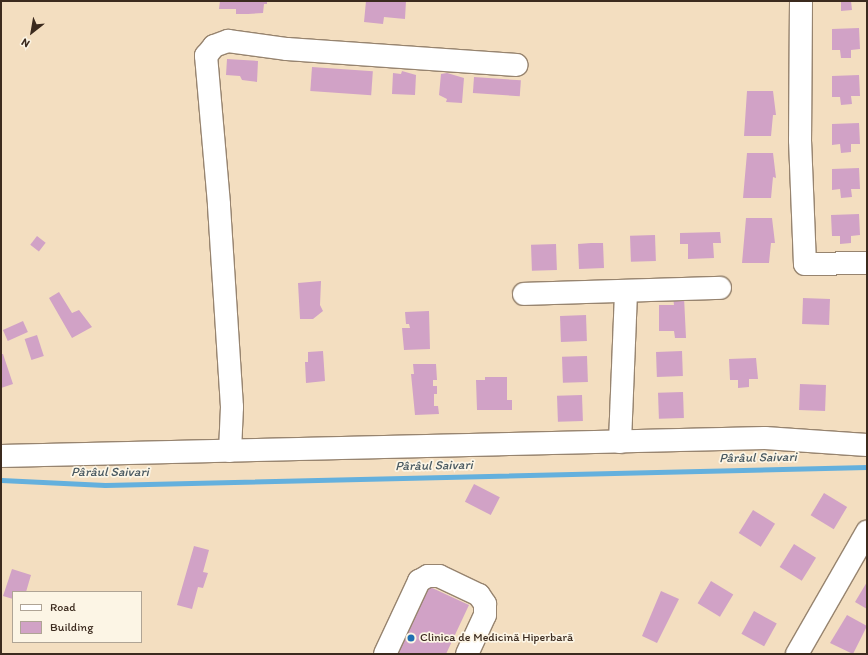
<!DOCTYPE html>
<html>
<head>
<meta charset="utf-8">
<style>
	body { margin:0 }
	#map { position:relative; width:868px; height:655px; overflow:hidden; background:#f3dec0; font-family:Itim,sans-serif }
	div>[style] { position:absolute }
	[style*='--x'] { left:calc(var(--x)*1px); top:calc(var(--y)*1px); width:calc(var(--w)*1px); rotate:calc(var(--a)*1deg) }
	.stream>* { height:5px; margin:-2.5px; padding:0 2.5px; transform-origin:2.5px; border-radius:2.5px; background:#64b0dd }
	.building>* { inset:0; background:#d1a2c6; transform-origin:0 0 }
	.roads { filter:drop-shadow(1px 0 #97846f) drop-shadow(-1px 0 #97846f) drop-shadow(0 1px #97846f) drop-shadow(0 -1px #97846f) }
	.minor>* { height:22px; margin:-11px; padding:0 11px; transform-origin:11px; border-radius:11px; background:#fff }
	.dots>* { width:11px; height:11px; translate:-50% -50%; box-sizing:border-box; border:2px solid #fcf5e5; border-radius:50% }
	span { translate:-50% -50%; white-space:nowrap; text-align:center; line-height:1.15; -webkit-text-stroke:3.5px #fcf5e5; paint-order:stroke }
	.poi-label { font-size:12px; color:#3b2a1e }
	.left { translate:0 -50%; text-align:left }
	.water-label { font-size:13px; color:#495961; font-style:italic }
	.frame { position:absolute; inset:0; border:2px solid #3b2a1e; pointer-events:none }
	.legend { position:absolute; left:12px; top:591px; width:130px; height:52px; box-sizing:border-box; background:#fcf5e5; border:1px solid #afa495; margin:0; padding:5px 7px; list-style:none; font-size:12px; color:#3b2a1e }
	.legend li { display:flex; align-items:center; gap:8px; height:20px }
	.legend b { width:20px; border:1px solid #afa495 }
	.north { position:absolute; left:12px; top:12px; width:40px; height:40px; -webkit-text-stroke:3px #fcf5e5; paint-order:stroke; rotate:211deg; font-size:11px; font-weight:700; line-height:16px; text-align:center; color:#3b2a1e }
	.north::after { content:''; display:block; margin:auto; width:14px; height:18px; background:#3b2a1e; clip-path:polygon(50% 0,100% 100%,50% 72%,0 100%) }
</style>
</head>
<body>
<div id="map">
	<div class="stream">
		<div style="--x:1;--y:480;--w:104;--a:2.8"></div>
		<div style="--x:105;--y:485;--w:762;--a:-1.35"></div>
	</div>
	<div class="building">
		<div style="clip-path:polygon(220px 1px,267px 1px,267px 4px,264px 4px,263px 13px,248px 14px,236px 14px,236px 9px,219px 9px)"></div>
		<div style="clip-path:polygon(366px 1px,406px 1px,405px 19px,384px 17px,383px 24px,364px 22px)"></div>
		<div style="clip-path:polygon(833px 1px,851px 1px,852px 10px,841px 11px,841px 1px)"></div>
		<div style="clip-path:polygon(859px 28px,860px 49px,851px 50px,851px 58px,841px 58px,840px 50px,832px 50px,832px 29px)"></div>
		<div style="clip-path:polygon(227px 59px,258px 61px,257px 82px,242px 80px,240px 76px,226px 75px)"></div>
		<div style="left:312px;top:67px;width:61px;height:24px;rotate:4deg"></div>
		<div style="clip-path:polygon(402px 71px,416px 75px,415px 95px,392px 94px,393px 73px,401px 74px)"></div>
		<div style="clip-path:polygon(447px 73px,464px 78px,462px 103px,446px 102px,447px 99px,439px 95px,441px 74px)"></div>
		<div style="clip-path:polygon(859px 75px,860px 96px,851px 96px,852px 104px,841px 105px,840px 97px,832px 97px,832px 76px)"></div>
		<div style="left:474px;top:77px;width:47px;height:16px;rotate:4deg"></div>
		<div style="clip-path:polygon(747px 91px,773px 91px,776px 115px,773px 115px,771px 136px,744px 136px)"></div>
		<div style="clip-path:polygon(859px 123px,860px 144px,851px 144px,851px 152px,841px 153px,840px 144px,832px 145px,832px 124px)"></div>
		<div style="clip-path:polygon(747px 153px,773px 153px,776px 178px,773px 177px,771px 198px,743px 198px)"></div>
		<div style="clip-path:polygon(859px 168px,860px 189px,851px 189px,852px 197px,841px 198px,840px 189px,832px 190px,832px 169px)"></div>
		<div style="clip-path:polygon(859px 214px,860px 235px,851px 236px,851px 243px,840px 244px,840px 236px,832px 236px,831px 215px)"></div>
		<div style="clip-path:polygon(746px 218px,772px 218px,775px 243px,771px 243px,769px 263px,742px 263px)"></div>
		<div style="clip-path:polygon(720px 232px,721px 243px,713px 243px,714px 258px,688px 259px,688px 244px,680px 244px,680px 233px)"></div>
		<div style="left:655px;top:235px;width:26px;height:25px;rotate:88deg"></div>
		<div style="left:37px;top:236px;width:11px;height:11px;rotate:38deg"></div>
		<div style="clip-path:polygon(591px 243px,603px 243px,604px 268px,579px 269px,578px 244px)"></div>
		<div style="left:556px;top:244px;width:26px;height:25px;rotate:88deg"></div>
		<div style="clip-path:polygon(321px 281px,320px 305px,323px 311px,313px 319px,300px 319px,298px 283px)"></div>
		<div style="clip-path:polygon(59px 292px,72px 313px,79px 310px,92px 327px,72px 338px,49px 298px)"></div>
		<div style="clip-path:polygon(673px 297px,684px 297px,686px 338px,675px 338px,674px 331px,659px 331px,659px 305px,674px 305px)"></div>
		<div style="left:803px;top:298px;width:27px;height:26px;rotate:2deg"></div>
		<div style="clip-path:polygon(429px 311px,430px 349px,404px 350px,402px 328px,410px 328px,409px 324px,406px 324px,405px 312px)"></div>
		<div style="left:586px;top:315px;width:26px;height:26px;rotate:88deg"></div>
		<div style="left:23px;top:321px;width:12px;height:22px;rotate:66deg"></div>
		<div style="left:37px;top:335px;width:22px;height:13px;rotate:72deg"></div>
		<div style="clip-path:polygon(323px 351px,325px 381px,306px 383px,305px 362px,308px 362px,308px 352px)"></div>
		<div style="left:682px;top:351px;width:25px;height:26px;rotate:88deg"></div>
		<div style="clip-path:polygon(1px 354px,3px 354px,13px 384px,1px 388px)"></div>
		<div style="left:587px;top:356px;width:26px;height:25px;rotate:88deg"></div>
		<div style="clip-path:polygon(756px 358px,758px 379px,749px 379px,749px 387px,738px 388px,738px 380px,730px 380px,729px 359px)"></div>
		<div style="clip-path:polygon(413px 364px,436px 364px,437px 380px,433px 380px,433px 386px,437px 386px,437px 394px,434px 394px,434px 406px,438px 406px,439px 414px,415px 415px,411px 374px,414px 374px)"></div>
		<div style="clip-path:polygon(485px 377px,507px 377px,507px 400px,512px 400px,512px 410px,477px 410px,476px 380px,485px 380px)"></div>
		<div style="left:800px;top:384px;width:26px;height:26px;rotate:2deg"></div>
		<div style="left:683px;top:392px;width:26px;height:25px;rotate:88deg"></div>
		<div style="left:582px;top:395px;width:26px;height:25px;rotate:88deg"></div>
		<div style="left:474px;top:484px;width:29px;height:20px;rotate:27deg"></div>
		<div style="left:824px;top:493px;width:27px;height:26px;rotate:31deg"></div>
		<div style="left:753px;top:510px;width:26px;height:27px;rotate:32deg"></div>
		<div style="left:794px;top:544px;width:26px;height:27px;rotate:32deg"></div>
		<div style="clip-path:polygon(194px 546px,209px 550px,203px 572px,208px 573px,203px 588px,198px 587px,192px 609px,177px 605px)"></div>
		<div style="clip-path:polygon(12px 569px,31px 575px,26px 592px,13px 592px,13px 599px,3px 596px)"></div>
		<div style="left:711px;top:581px;width:26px;height:26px;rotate:31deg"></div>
		<div style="clip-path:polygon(867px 582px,867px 609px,855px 602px)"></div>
		<div style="clip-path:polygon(428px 586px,469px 605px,446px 654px,392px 654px)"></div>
		<div style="clip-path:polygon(661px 591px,679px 599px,657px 643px,642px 636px)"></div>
		<div style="left:754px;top:611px;width:26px;height:26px;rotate:29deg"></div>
		<div style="clip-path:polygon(847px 615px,867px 626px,853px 654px,830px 643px)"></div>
	</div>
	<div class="roads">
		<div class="minor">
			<div style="--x:801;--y:1;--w:139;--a:90.4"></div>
			<div style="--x:800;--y:140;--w:124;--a:87.7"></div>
			<div style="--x:805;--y:264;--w:62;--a:-0.9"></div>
			<div style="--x:524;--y:294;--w:196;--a:-1.8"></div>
			<div style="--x:620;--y:442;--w:151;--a:-87.7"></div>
			<div style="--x:230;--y:451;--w:44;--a:-87.4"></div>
			<div style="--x:232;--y:407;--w:203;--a:-93.7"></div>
			<div style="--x:219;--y:204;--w:149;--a:-95"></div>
			<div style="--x:206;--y:56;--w:13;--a:-51"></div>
			<div style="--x:214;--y:46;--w:15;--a:-20"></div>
			<div style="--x:228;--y:41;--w:60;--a:7.7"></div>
			<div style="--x:287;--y:49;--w:230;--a:4"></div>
			<div style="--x:1;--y:456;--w:764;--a:-1.35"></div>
			<div style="--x:765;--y:438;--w:102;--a:3.9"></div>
			<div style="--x:385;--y:654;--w:81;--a:-65"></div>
			<div style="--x:419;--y:581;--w:10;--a:-29"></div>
			<div style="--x:428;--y:576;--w:11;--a:0"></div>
			<div style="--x:439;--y:576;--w:44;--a:25.4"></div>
			<div style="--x:479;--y:595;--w:11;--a:56"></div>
			<div style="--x:485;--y:604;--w:11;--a:90"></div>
			<div style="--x:485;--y:615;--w:43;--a:114.8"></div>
			<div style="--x:797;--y:654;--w:141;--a:-60.2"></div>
		</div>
	</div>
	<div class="dots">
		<div style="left:411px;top:638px;background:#1f6fb2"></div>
	</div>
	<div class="poi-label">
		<span class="left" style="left:420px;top:638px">Clinica de Medicină Hiperbară</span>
	</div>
	<div class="water-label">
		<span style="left:758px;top:458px;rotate:-1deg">Pârâul Saivari</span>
		<span style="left:434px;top:466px;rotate:-1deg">Pârâul Saivari</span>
		<span style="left:110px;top:472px">Pârâul Saivari</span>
	</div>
	<div class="frame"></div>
	<ul class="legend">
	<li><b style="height:5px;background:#fff"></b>Road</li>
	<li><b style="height:11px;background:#d1a2c6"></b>Building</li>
	</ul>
	<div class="north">N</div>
</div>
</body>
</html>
